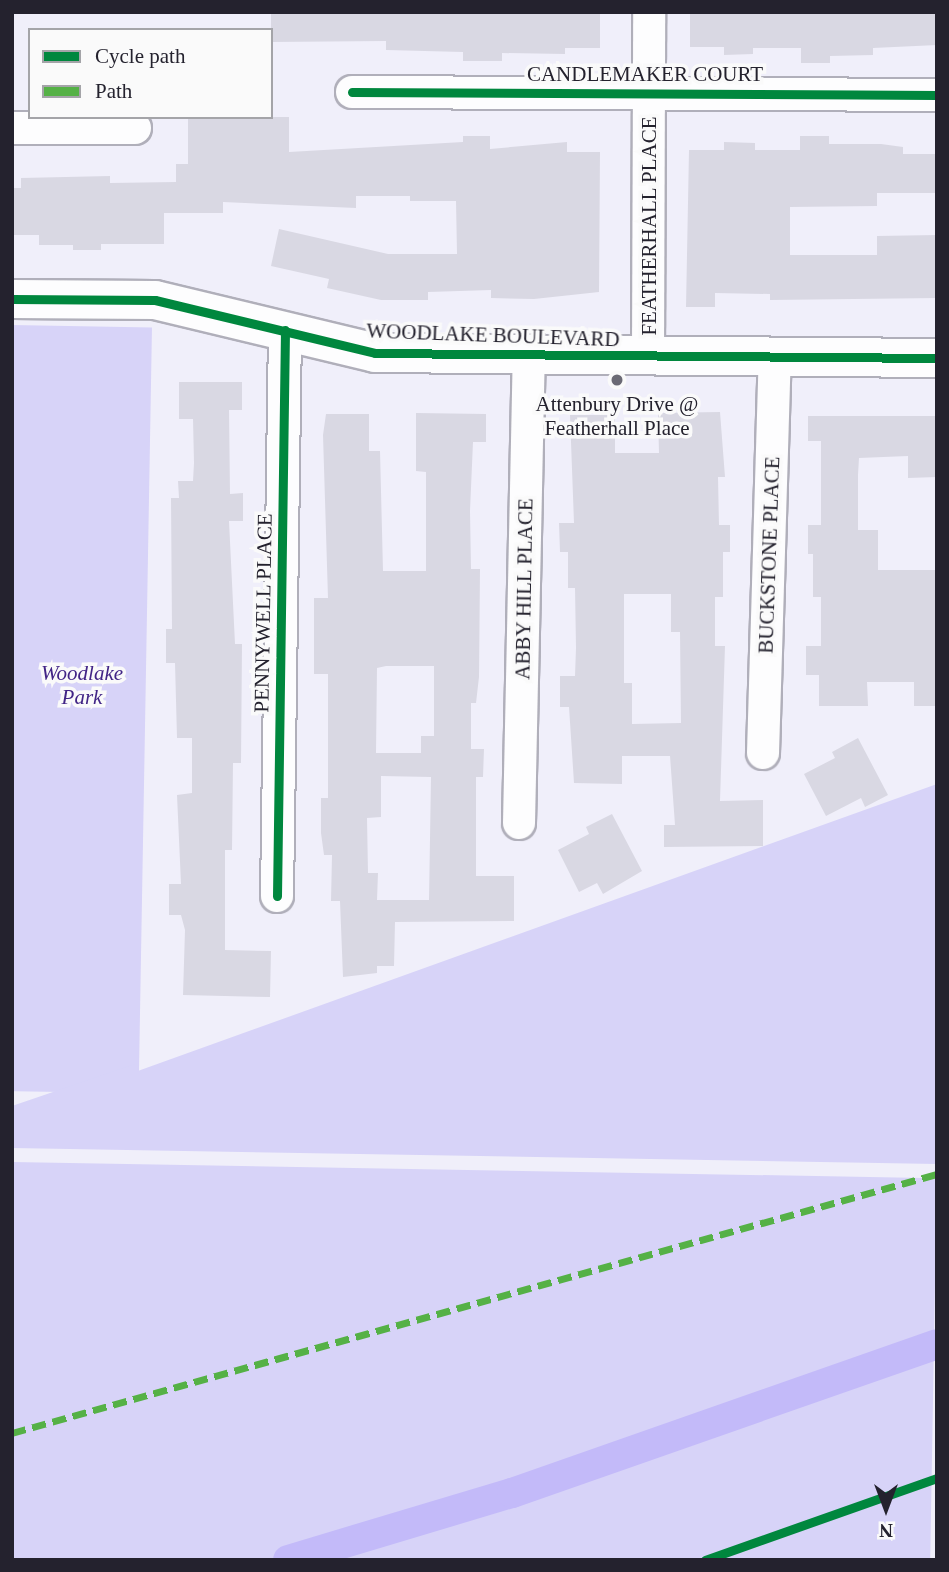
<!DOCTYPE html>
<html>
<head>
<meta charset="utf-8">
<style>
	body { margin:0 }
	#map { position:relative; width:949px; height:1572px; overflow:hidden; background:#f0effa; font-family:"Times New Roman",serif }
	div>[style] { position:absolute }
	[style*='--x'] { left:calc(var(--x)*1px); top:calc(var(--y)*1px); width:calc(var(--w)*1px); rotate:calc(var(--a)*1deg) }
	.green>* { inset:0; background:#d7d3f8; transform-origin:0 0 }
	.canal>* { height:30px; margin:-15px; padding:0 15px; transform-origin:15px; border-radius:15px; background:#c3baf9 }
	.building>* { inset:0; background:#d9d8e3 }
	.roads { filter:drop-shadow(2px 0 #b0afba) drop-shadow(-2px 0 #b0afba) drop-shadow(0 2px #b0afba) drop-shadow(0 -2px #b0afba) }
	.minor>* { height:32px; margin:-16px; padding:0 16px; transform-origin:16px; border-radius:16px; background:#fdfdfe }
	.tertiary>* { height:38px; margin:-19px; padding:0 19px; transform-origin:19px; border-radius:19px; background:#fdfdfe }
	.quiet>* { height:7px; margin-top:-3.5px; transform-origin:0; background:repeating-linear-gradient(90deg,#55b146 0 14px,transparent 0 21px) }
	.cycleway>* { height:9px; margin:-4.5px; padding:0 4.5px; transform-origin:4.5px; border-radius:4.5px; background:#00873e }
	.dots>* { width:19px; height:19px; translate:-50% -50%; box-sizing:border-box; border:4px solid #fafafa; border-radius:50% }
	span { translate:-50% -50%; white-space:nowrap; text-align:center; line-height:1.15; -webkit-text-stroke:7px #fafafa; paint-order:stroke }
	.street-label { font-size:21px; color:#24222e }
	.poi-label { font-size:21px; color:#24222e }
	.park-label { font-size:21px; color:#422586; font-style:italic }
	.frame { position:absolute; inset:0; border:14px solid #24222e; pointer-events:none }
	.legend { position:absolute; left:28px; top:28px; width:245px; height:91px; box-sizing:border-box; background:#fafafa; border:2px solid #a4a4a8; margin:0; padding:9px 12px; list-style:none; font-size:21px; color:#24222e }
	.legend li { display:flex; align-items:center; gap:14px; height:35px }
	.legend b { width:35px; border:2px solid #a4a4a8 }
	.north { position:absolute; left:851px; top:1474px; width:70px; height:70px; -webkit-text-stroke:5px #fafafa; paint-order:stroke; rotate:180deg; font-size:19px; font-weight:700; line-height:28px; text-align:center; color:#24222e }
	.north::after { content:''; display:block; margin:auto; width:24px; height:32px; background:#24222e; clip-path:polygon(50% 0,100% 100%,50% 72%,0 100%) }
</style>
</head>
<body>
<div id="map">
	<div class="green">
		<div style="left:12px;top:325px;width:140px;height:766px;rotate:1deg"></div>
		<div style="clip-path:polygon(937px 784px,937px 1164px,12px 1148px,12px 1106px,135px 1064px,135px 1072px)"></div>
		<div style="left:12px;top:1162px;width:925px;height:398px;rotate:1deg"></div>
	</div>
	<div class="canal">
		<div style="--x:288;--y:1560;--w:234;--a:-16.7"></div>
		<div style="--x:512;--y:1493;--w:450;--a:-19.3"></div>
	</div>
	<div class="building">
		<div style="clip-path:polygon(271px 12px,600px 12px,600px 48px,565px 48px,565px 54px,502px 53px,502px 61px,463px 61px,463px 52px,386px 50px,386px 41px,271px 42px)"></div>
		<div style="clip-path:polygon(690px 12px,937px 12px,937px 45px,873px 48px,873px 55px,830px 56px,830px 63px,801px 63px,801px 48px,753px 48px,753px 54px,724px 55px,724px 47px,690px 47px)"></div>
		<div style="clip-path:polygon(188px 117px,289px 117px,289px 152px,463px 142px,463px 136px,490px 136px,490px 149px,567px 142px,567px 152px,600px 152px,599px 292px,534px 299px,491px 298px,491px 290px,428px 292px,428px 300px,381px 300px,327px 288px,329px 279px,271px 266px,279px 229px,388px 254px,457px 254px,456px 201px,410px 201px,410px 196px,356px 196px,356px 208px,223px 202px,223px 213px,164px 213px,164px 244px,101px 244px,101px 250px,73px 250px,73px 245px,39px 245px,39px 235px,14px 235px,14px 188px,21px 188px,21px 178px,110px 176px,110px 183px,176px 182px,176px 164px,188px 164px)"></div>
		<div style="clip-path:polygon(800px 136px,829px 136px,829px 144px,881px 144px,903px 147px,903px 154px,937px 154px,937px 193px,877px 193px,877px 206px,790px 207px,790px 255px,877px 255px,877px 236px,937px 235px,937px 298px,770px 300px,770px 294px,715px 293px,715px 307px,686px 307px,689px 150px,724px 150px,724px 142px,755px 143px,755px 150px,800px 150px)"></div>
		<div style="clip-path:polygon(179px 382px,242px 382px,242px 410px,229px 410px,230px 494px,243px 493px,243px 521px,229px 521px,235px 644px,242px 644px,241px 763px,233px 763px,232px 850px,225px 850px,225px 950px,271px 951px,270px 997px,183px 995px,185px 930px,181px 915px,169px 915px,169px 884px,181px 884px,177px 795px,192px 793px,192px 738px,177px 738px,175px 663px,166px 663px,166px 629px,172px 629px,171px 498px,179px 498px,178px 481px,193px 481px,194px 463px,193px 419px,179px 419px)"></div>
		<div style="clip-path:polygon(evenodd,720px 412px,725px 477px,718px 477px,719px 525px,730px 525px,730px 552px,723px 552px,723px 597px,715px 597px,715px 646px,725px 646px,720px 801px,763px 800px,763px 846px,664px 847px,664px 825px,675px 825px,670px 756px,622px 756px,622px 784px,574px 783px,569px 707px,560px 707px,560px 676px,575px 676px,576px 648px,575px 588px,568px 588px,568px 552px,560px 552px,559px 523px,574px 523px,570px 415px,615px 415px,615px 453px,659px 453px,658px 413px,720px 412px,624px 594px,671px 594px,671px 632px,680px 632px,681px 723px,632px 724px,632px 683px,624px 683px,624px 594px)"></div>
		<div style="clip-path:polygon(evenodd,416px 413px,486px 414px,486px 442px,473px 442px,470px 511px,471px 569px,480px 569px,479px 677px,476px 703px,471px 703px,471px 749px,484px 749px,483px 777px,476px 777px,476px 876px,514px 876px,514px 921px,395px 922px,394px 966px,377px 966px,377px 973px,343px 977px,340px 901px,331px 901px,332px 855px,324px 855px,321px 833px,321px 798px,328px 798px,328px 674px,314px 674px,314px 598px,328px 598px,323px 435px,326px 414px,369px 414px,369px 451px,380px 451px,383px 571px,426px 571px,426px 472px,416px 471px,416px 413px,386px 666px,434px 666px,434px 736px,421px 736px,421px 753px,376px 753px,377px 668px,386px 666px,416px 413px,381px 776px,431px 777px,429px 900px,377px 900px,378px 873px,368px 873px,367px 818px,381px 817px,381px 776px)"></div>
		<div style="clip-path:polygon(808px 416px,937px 416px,937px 477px,908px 478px,908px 456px,859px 458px,858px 475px,858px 530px,878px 530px,878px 570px,937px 570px,937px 706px,914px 706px,914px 682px,867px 682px,868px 706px,819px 706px,819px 675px,806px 675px,806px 646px,821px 646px,821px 597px,813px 597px,813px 554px,808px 554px,808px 525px,821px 525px,821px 441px,808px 441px)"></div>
		<div style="clip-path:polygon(858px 738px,888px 795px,865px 807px,861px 798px,826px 816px,804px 774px,835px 758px,832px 752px)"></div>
		<div style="clip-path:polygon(612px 814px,642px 871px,603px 894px,597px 883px,579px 892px,558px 850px,589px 834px,586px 827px)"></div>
	</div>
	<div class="roads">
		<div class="minor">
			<div style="--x:352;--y:92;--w:585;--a:0.29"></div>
			<div style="--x:12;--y:128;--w:123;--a:0"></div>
			<div style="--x:648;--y:356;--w:344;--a:-89.8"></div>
			<div style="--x:763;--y:753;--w:396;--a:-88.3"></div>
			<div style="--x:519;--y:823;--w:468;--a:-88.8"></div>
			<div style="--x:277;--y:896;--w:566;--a:-89.19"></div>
		</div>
		<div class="tertiary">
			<div style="--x:12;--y:299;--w:143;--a:0.4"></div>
			<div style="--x:155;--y:300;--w:226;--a:13.5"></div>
			<div style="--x:375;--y:353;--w:562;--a:0.51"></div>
		</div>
	</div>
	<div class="quiet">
		<div style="--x:12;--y:1433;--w:961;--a:-15.64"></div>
	</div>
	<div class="cycleway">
		<div style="--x:352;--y:92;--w:585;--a:0.29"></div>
		<div style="--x:12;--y:299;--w:143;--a:0.4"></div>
		<div style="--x:155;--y:300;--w:226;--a:13.5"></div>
		<div style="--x:375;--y:353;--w:562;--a:0.51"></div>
		<div style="--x:277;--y:896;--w:566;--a:-89.19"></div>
		<div style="--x:705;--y:1560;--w:246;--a:-19.5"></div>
	</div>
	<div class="dots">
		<div style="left:617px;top:380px;background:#6b6a75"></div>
	</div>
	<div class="street-label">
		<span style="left:645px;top:74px">CANDLEMAKER COURT</span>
		<span style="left:649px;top:226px;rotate:-90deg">FEATHERHALL PLACE</span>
		<span style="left:493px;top:335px;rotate:2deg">WOODLAKE BOULEVARD</span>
		<span style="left:769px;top:555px;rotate:-88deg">BUCKSTONE PLACE</span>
		<span style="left:524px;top:589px;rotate:-89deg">ABBY HILL PLACE</span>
		<span style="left:263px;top:613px;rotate:-89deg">PENNYWELL PLACE</span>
	</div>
	<div class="poi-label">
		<span style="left:617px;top:416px">Attenbury Drive @<br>Featherhall Place</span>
	</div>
	<div class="park-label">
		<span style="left:82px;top:685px">Woodlake<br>Park</span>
	</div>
	<div class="frame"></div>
	<ul class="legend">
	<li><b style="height:9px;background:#00873e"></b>Cycle path</li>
	<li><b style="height:9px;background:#55b146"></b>Path</li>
	</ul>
	<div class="north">N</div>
</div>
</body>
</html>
